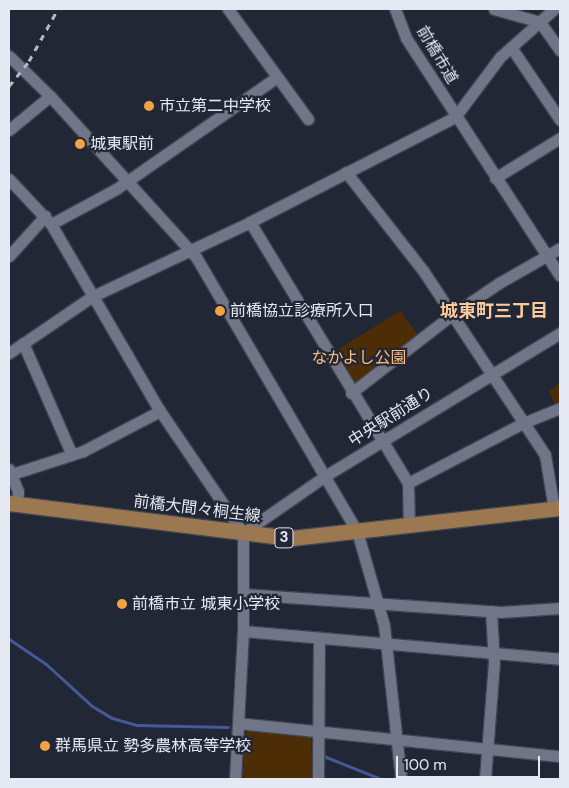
<!DOCTYPE html>
<html>
<head>
<meta charset="utf-8">
<style>
	body { margin:0 }
	#map { position:relative; width:569px; height:788px; overflow:hidden; background:#222736; font-family:"DM Sans","Noto Sans JP",sans-serif }
	div>[style] { position:absolute }
	[style*='--x'] { left:calc(var(--x)*1px); top:calc(var(--y)*1px); width:calc(var(--w)*1px); rotate:calc(var(--a)*1deg) }
	.green>* { inset:0; background:#4d2d05 }
	.stream>* { height:3px; margin:-1.5px; padding:0 1.5px; transform-origin:1.5px; border-radius:1.5px; background:#45589a }
	.roads { filter:drop-shadow(1px 0 #404450) drop-shadow(-1px 0 #404450) drop-shadow(0 1px #404450) drop-shadow(0 -1px #404450) }
	.minor>* { height:11px; margin:-5.5px; padding:0 5.5px; transform-origin:5.5px; border-radius:5.5px; background:#707687 }
	.major>* { height:15px; margin:-7.5px; padding:0 7.5px; transform-origin:7.5px; border-radius:7.5px; background:#9c7850 }
	.rail>* { height:3px; margin-top:-1.5px; transform-origin:0; background:repeating-linear-gradient(90deg,#b5b9c4 0 6px,transparent 0 12px) }
	.dots>* { width:14px; height:14px; translate:-50% -50%; box-sizing:border-box; border:2px solid #222736; border-radius:50% }
	span { translate:-50% -50%; white-space:nowrap; text-align:center; line-height:1.15; -webkit-text-stroke:4.5px #222736; paint-order:stroke }
	.shield-label span { padding:1px 4px; background:#222736; border:1px solid; border-radius:4px; -webkit-text-stroke-width:0 }
	.shield-label { font-size:15px; color:#e5e9f3; font-weight:700 }
	.street-label { font-size:16px; color:#e5e9f3 }
	.poi-label { font-size:16px; color:#e5e9f3 }
	.left { translate:0 -50%; text-align:left }
	.park-label { font-size:16px; color:#fdbe7b }
	.neighbourhood-label { font-size:18px; color:#f9cb9c; font-weight:700 }
	.frame { position:absolute; inset:0; border:10px solid #e5e9f3; pointer-events:none }
	.scale { position:absolute; left:396px; top:756px; width:144px; height:22px; box-sizing:border-box; border:2px solid #e5e9f3; border-top:0; padding-left:6px; font-size:15px; line-height:18px; white-space:nowrap; color:#e5e9f3; -webkit-text-stroke:4px #222736; paint-order:stroke }
</style>
</head>
<body>
<div id="map">
	<div class="green">
		<div style="clip-path:polygon(400px 311px,418px 335px,358px 383px,352px 384px,335px 356px,337px 350px)"></div>
		<div style="clip-path:polygon(560px 383px,560px 404px,555px 405px,549px 391px)"></div>
		<div style="clip-path:polygon(250px 729px,311px 735px,313px 779px,242px 779px,246px 733px)"></div>
	</div>
	<div class="stream">
		<div style="--x:9;--y:639;--w:45;--a:34"></div>
		<div style="--x:46;--y:664;--w:62;--a:42.4"></div>
		<div style="--x:92;--y:706;--w:23;--a:31"></div>
		<div style="--x:112;--y:718;--w:26;--a:16"></div>
		<div style="--x:137;--y:725;--w:91;--a:1.3"></div>
		<div style="--x:321;--y:755;--w:65;--a:21.8"></div>
	</div>
	<div class="roads">
		<div class="minor">
			<div style="--x:228;--y:9;--w:136;--a:54"></div>
			<div style="--x:395;--y:9;--w:31;--a:69"></div>
			<div style="--x:406;--y:38;--w:283;--a:57.1"></div>
			<div style="--x:494;--y:9;--w:48;--a:15.8"></div>
			<div style="--x:540;--y:22;--w:35;--a:55"></div>
			<div style="--x:511;--y:47;--w:88;--a:56.1"></div>
			<div style="--x:9;--y:56;--w:57;--a:44.3"></div>
			<div style="--x:50;--y:96;--w:217;--a:47.8"></div>
			<div style="--x:196;--y:257;--w:318;--a:59.6"></div>
			<div style="--x:357;--y:531;--w:98;--a:74"></div>
			<div style="--x:384;--y:625;--w:155;--a:83.7"></div>
			<div style="--x:9;--y:130;--w:53;--a:-39.7"></div>
			<div style="--x:346;--y:172;--w:127;--a:52"></div>
			<div style="--x:424;--y:272;--w:219;--a:56.5"></div>
			<div style="--x:545;--y:455;--w:55;--a:80.5"></div>
			<div style="--x:495;--y:178;--w:76;--a:-31.6"></div>
			<div style="--x:9;--y:179;--w:62;--a:47"></div>
			<div style="--x:51;--y:224;--w:216;--a:59.8"></div>
			<div style="--x:160;--y:411;--w:148;--a:55.8"></div>
			<div style="--x:243;--y:533;--w:98;--a:90"></div>
			<div style="--x:250;--y:222;--w:305;--a:58.8"></div>
			<div style="--x:51;--y:224;--w:74;--a:-28.3"></div>
			<div style="--x:116;--y:189;--w:196;--a:-34.8"></div>
			<div style="--x:9;--y:256;--w:54;--a:-48"></div>
			<div style="--x:23;--y:343;--w:122;--a:66.4"></div>
			<div style="--x:9;--y:353;--w:102;--a:-34.2"></div>
			<div style="--x:93;--y:296;--w:174;--a:-25.2"></div>
			<div style="--x:250;--y:222;--w:230;--a:-27.1"></div>
			<div style="--x:455;--y:117;--w:75;--a:-53.1"></div>
			<div style="--x:500;--y:57;--w:72;--a:-41.6"></div>
			<div style="--x:351;--y:393;--w:129;--a:-37.8"></div>
			<div style="--x:453;--y:314;--w:55;--a:-34"></div>
			<div style="--x:499;--y:283;--w:70;--a:-29.8"></div>
			<div style="--x:9;--y:469;--w:24;--a:68"></div>
			<div style="--x:18;--y:491;--w:13;--a:94"></div>
			<div style="--x:12;--y:474;--w:75;--a:-17.9"></div>
			<div style="--x:83;--y:451;--w:87;--a:-27.5"></div>
			<div style="--x:409;--y:525;--w:42;--a:-91.4"></div>
			<div style="--x:408;--y:483;--w:130;--a:-27.6"></div>
			<div style="--x:523;--y:423;--w:40;--a:-22"></div>
			<div style="--x:243;--y:533;--w:100;--a:-34.8"></div>
			<div style="--x:325;--y:476;--w:275;--a:-31.3"></div>
			<div style="--x:243;--y:594;--w:259;--a:4"></div>
			<div style="--x:501;--y:612;--w:59;--a:-3.9"></div>
			<div style="--x:238;--y:723;--w:324;--a:5.9"></div>
			<div style="--x:235;--y:779;--w:148;--a:-86.9"></div>
			<div style="--x:243;--y:631;--w:318;--a:5"></div>
			<div style="--x:318;--y:779;--w:141;--a:-89.6"></div>
			<div style="--x:485;--y:779;--w:116;--a:-85.6"></div>
			<div style="--x:494;--y:663;--w:52;--a:-93.3"></div>
		</div>
		<div class="major">
			<div style="--x:9;--y:503;--w:285;--a:7.1"></div>
			<div style="--x:292;--y:538;--w:270;--a:-6.4"></div>
		</div>
	</div>
	<div class="rail">
		<div style="--x:9;--y:86;--w:32;--a:-51"></div>
		<div style="--x:29;--y:61;--w:60;--a:-60.9"></div>
	</div>
	<div class="dots">
		<div style="left:149px;top:106px;background:#f4a344"></div>
		<div style="left:80px;top:144px;background:#f4a344"></div>
		<div style="left:220px;top:311px;background:#f4a344"></div>
		<div style="left:122px;top:604px;background:#f4a344"></div>
		<div style="left:45px;top:746px;background:#f4a344"></div>
	</div>
	<div class="shield-label">
		<span style="left:284px;top:538px">3</span>
	</div>
	<div class="street-label">
		<span style="left:437px;top:55px;rotate:59deg">前橋市道</span>
		<span style="left:391px;top:417px;rotate:-32deg">中央駅前通り</span>
		<span style="left:197px;top:509px;rotate:7deg">前橋大間々桐生線</span>
	</div>
	<div class="poi-label">
		<span class="left" style="left:159px;top:106px">市立第二中学校</span>
		<span class="left" style="left:90px;top:144px">城東駅前</span>
		<span class="left" style="left:230px;top:311px">前橋協立診療所入口</span>
		<span class="left" style="left:132px;top:604px">前橋市立 城東小学校</span>
		<span class="left" style="left:55px;top:746px">群馬県立 勢多農林高等学校</span>
	</div>
	<div class="park-label">
		<span style="left:359px;top:358px">なかよし公園</span>
	</div>
	<div class="neighbourhood-label">
		<span style="left:494px;top:311px">城東町三丁目</span>
	</div>
	<div class="frame"></div>
	<div class="scale">100 m</div>
</div>
</body>
</html>
